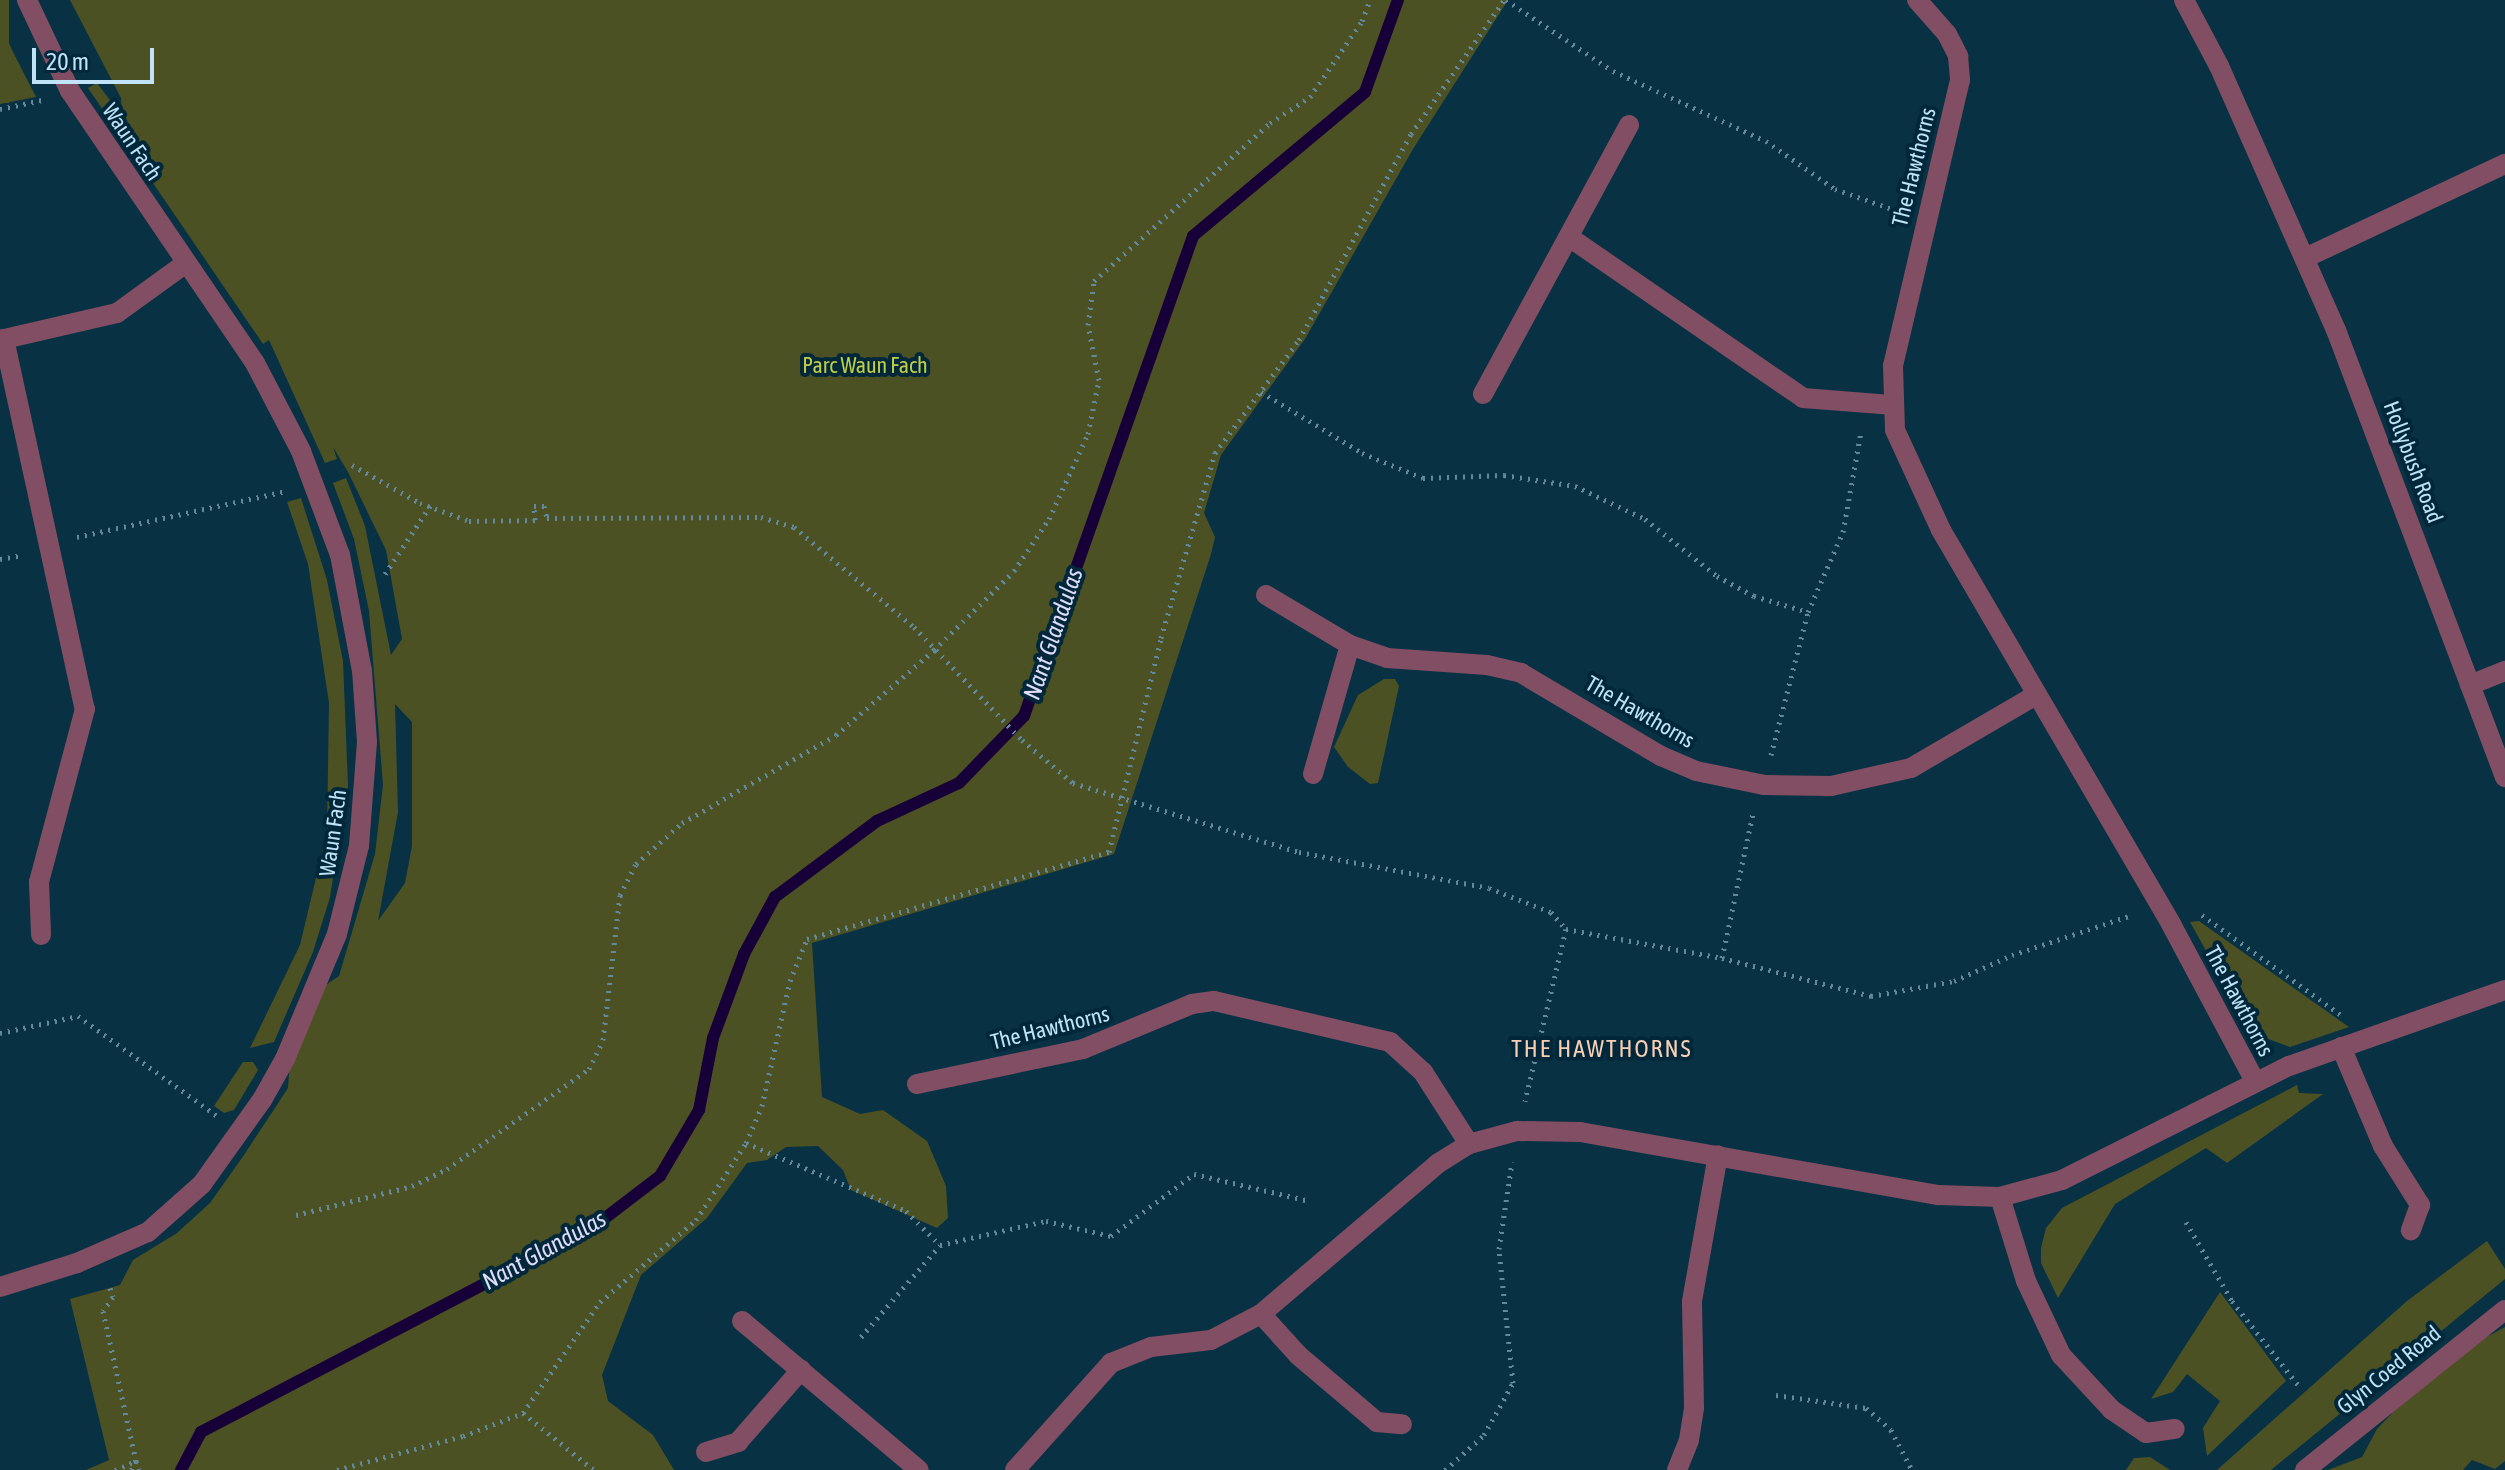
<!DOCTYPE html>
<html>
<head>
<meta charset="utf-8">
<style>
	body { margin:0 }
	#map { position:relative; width:2505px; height:1470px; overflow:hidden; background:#083144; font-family:"Asap Condensed",sans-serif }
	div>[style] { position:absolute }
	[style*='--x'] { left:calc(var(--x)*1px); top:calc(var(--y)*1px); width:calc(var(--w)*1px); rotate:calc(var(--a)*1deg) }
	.green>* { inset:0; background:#4c5124; transform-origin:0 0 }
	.stream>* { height:12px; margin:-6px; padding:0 6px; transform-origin:6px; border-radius:6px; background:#170038 }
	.path>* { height:5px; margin-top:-2.5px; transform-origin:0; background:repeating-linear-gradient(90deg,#63899d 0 2px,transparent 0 8px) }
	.minor>* { height:20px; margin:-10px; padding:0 10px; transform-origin:10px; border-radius:10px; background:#824e63 }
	span { translate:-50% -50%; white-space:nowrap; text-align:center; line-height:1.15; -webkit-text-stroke:8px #00273a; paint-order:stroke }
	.street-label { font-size:22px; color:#c0e3f8 }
	.park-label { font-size:22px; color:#c2cf45 }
	.water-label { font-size:24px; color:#e1dcf9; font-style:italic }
	.neighbourhood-label { font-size:24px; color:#f9cfb4; letter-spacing:2px }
	.scale { position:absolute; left:32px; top:48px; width:122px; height:36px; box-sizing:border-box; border:4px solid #c0e3f8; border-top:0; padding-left:10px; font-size:24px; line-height:28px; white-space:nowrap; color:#c0e3f8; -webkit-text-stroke:6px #00273a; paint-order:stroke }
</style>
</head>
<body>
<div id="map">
	<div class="green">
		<div style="left:0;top:0;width:9px;height:103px"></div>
		<div style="clip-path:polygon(evenodd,70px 0,1508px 0,1413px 149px,1305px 339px,1221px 455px,1204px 513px,1215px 537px,1211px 554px,1114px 854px,812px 943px,822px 1097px,860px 1114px,883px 1110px,927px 1141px,946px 1186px,948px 1218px,937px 1228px,851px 1190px,843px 1170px,818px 1146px,786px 1147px,767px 1160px,747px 1163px,707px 1218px,641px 1275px,602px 1375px,608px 1401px,653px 1435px,674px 1470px,86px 1470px,109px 1460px,70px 1299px,120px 1285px,133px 1260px,177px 1233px,210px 1203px,244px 1155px,288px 1088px,292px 1031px,304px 1000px,339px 976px,375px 854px,383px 785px,369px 611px,354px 539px,333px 483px,346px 478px,365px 526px,391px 655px,402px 639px,386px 550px,348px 472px,333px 447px,337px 459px,325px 463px,269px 340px,263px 344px,88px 88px,97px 83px,122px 116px,121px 98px,70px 0,395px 704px,412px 722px,412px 846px,405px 883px,378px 921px,398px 812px,395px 704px)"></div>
		<div style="clip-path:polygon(0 24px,14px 54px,36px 97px,0 104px)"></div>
		<div style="clip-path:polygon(301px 498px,327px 580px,343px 661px,348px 786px,330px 897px,313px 952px,274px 1042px,250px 1048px,300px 945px,327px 832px,329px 703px,308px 564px,287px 502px)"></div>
		<div style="clip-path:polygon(1384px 679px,1395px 679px,1399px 686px,1378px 783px,1370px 784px,1348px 767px,1334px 747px,1358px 695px)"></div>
		<div style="clip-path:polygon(2199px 921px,2349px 1027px,2290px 1047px,2252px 1033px,2190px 922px)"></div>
		<div style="clip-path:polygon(243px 1062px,253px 1062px,258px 1070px,234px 1110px,224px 1113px,214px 1106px)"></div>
		<div style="clip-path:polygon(2297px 1085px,2299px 1093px,2323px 1094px,2227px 1163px,2206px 1148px,2115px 1204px,2058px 1298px,2041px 1263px,2041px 1248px,2046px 1228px,2062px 1208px)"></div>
		<div style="clip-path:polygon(2487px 1241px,2505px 1269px,2505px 1279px,2271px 1470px,2217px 1470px,2407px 1301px)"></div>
		<div style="clip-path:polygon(2220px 1292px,2286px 1381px,2207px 1456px,2203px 1428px,2220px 1401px,2187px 1374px,2173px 1392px,2151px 1399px)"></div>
		<div style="clip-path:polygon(2505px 1327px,2505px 1461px,2495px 1469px,2472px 1460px,2463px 1470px,2328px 1470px,2362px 1457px,2377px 1429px,2403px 1402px,2461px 1351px)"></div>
		<div style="clip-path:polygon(2150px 1457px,2170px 1470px,2126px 1470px,2134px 1458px)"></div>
	</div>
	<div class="stream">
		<div style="--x:181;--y:1470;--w:43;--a:-62.2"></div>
		<div style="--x:201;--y:1432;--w:441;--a:-27.6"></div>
		<div style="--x:592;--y:1228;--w:86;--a:-37.4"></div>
		<div style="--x:660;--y:1176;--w:77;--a:-59.4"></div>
		<div style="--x:699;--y:1110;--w:73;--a:-79"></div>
		<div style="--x:713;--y:1038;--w:90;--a:-69.7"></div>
		<div style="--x:744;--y:954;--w:65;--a:-61.5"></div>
		<div style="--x:775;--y:897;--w:127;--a:-36.7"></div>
		<div style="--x:877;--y:821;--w:90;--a:-24.9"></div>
		<div style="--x:959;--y:783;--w:93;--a:-45.9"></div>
		<div style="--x:1024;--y:716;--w:509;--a:-70.6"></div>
		<div style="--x:1193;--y:236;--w:224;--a:-39.9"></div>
		<div style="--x:1365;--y:92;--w:98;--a:-70.3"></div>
	</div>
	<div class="path">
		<div style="--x:1506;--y:0;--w:128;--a:33.6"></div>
		<div style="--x:1613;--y:71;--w:168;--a:24.6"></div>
		<div style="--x:1766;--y:141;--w:84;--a:34.8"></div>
		<div style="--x:1835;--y:189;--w:67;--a:19.2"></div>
		<div style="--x:0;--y:109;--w:43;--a:-12.1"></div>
		<div style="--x:1261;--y:392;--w:118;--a:31.1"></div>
		<div style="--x:1362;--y:453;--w:66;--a:22.3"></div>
		<div style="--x:1423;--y:478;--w:81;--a:-2.1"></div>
		<div style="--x:1504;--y:475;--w:72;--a:8.8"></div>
		<div style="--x:1575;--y:486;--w:77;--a:25.2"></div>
		<div style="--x:1645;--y:519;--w:92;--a:38.4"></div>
		<div style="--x:1717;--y:576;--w:42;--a:28.4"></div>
		<div style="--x:1754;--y:596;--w:56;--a:16.5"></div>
		<div style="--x:1808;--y:612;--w:87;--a:-66.4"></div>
		<div style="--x:1843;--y:532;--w:102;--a:-79.8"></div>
		<div style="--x:352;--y:465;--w:78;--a:29.2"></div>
		<div style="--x:420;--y:503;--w:52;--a:20.2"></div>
		<div style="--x:469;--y:521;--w:66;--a:-0.9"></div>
		<div style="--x:535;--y:520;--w:14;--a:-94"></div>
		<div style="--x:534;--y:506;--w:10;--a:0"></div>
		<div style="--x:544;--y:506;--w:12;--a:76"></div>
		<div style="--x:547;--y:518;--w:214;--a:-0.3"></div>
		<div style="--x:761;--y:517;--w:34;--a:17"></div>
		<div style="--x:794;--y:527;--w:156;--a:39.8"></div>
		<div style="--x:914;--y:627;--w:156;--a:46.3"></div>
		<div style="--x:1022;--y:740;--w:67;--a:40.1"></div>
		<div style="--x:1073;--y:783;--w:236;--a:17"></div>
		<div style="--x:1299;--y:852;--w:193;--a:10.7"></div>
		<div style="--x:1489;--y:888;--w:66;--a:21.2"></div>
		<div style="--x:1551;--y:912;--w:23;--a:49"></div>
		<div style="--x:1566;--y:929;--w:177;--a:103.4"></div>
		<div style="--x:77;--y:537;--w:214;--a:-12.4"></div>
		<div style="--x:0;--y:559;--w:23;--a:-10"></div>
		<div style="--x:385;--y:574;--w:82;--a:-56.5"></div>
		<div style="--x:1771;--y:755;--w:148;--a:-75.5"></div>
		<div style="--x:2202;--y:915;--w:170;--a:35.7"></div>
		<div style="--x:1566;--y:929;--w:159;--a:10.5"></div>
		<div style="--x:1722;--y:958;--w:154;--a:14.3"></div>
		<div style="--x:1871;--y:996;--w:84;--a:-10.2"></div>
		<div style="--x:1954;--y:981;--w:64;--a:-24.1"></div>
		<div style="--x:2012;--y:955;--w:126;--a:-18.4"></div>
		<div style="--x:1722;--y:958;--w:147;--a:-77.9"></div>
		<div style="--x:0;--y:1033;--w:80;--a:-12.3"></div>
		<div style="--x:78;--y:1016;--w:171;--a:35.7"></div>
		<div style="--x:746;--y:1143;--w:40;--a:-66.6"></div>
		<div style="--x:762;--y:1106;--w:128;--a:-77.4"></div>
		<div style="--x:790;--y:981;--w:45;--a:-68"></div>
		<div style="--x:807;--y:939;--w:314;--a:-16.1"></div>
		<div style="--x:1109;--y:852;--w:220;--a:-76.3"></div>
		<div style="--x:1161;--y:638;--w:193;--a:-73.7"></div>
		<div style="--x:1215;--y:453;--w:141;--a:-53.4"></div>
		<div style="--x:1299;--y:340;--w:234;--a:-61.5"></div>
		<div style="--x:1411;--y:134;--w:163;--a:-55.2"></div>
		<div style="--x:296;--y:1215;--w:120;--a:-14"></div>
		<div style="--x:412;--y:1186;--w:39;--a:-26"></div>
		<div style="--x:447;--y:1169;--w:174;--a:-35.2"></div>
		<div style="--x:589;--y:1069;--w:32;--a:-64"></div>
		<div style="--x:603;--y:1040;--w:146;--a:-83.3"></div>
		<div style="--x:620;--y:895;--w:35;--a:-63"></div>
		<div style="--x:636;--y:864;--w:62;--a:-41.7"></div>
		<div style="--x:682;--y:823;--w:177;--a:-29.7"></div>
		<div style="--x:836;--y:735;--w:130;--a:-40.9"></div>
		<div style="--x:934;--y:650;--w:112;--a:-44.6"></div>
		<div style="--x:1014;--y:571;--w:63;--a:-56.1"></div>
		<div style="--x:1049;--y:519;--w:94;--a:-65.4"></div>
		<div style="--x:1088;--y:434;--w:55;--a:-78.5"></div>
		<div style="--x:1099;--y:380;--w:56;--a:-101.3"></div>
		<div style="--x:1088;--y:325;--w:44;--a:-82.2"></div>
		<div style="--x:1094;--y:281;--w:237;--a:-41.9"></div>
		<div style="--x:1270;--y:123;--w:48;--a:-33"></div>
		<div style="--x:1310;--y:97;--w:92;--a:-55.6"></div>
		<div style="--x:1362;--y:21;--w:22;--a:-69"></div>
		<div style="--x:2186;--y:1222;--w:91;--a:59.8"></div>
		<div style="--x:2232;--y:1301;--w:107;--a:51.8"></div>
		<div style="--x:110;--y:1288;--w:9;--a:72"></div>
		<div style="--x:113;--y:1297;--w:17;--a:126"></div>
		<div style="--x:103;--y:1311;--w:154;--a:77.6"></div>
		<div style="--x:136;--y:1461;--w:10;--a:119"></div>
		<div style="--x:861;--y:1337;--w:121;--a:-49.3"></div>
		<div style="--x:1776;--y:1395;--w:91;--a:8.2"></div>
		<div style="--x:1866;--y:1408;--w:33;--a:41"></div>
		<div style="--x:1891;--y:1430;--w:45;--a:62.3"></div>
		<div style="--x:523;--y:1413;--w:135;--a:-55.3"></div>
		<div style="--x:600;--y:1302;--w:126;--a:-40.5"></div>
		<div style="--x:696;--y:1220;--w:92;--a:-57"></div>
		<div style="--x:746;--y:1143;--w:174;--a:23"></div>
		<div style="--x:906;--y:1211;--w:48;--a:45"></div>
		<div style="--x:940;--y:1245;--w:109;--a:-12.8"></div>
		<div style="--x:1046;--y:1221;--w:67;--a:13"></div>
		<div style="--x:1111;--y:1236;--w:104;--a:-36.8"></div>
		<div style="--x:1194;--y:1174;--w:119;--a:13.1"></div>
		<div style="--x:115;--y:1470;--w:23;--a:-23"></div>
		<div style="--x:136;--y:1461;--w:9;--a:72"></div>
		<div style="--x:337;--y:1470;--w:131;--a:-15.1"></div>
		<div style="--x:463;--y:1436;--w:64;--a:-21"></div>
		<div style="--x:523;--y:1413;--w:91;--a:38.8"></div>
		<div style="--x:1445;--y:1470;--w:52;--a:-41.9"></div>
		<div style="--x:1484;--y:1435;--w:60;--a:-60.9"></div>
		<div style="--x:1513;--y:1383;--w:135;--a:-96"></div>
		<div style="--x:1499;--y:1249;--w:88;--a:-81.5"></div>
	</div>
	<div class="minor">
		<div style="--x:1917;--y:0;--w:45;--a:48.6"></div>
		<div style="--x:1947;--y:34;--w:25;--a:63"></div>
		<div style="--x:1958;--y:56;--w:24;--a:85"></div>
		<div style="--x:1960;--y:80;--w:294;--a:103.2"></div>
		<div style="--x:1893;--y:366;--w:64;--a:88.2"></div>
		<div style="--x:1895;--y:430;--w:110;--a:65.3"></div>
		<div style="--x:1941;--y:530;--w:456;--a:59.7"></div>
		<div style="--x:2171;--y:924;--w:178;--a:61.9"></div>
		<div style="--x:2184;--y:0;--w:75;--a:62.1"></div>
		<div style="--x:2219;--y:66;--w:289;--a:66.1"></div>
		<div style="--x:2336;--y:330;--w:478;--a:69.3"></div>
		<div style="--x:1569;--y:237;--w:284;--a:34.5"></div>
		<div style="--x:1803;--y:398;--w:88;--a:4.5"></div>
		<div style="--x:2305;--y:258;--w:221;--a:-25.2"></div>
		<div style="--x:4;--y:339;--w:379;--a:77.7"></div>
		<div style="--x:85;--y:709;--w:179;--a:104.9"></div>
		<div style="--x:39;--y:882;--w:53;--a:87.8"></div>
		<div style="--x:0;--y:340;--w:120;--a:-13"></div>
		<div style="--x:117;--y:313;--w:85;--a:-35.9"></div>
		<div style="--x:1483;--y:394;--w:306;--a:-61.5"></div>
		<div style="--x:1266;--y:595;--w:98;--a:30.8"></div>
		<div style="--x:1350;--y:645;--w:39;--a:19"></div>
		<div style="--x:1387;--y:658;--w:100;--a:4"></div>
		<div style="--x:1487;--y:665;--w:35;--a:13"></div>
		<div style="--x:1521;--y:673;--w:163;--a:30.7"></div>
		<div style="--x:1661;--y:756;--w:38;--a:23"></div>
		<div style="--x:1696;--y:771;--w:69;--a:11.6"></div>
		<div style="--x:1764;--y:785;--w:67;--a:0.9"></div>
		<div style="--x:1831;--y:786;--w:82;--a:-12.7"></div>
		<div style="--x:1911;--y:768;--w:145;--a:-30.3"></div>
		<div style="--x:2470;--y:685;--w:38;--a:-22"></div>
		<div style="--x:1313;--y:774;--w:134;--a:-74"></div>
		<div style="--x:2341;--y:1047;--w:108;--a:67"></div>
		<div style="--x:2383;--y:1146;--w:70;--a:57.9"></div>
		<div style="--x:2420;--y:1205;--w:27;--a:110"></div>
		<div style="--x:917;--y:1084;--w:170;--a:-11.9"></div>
		<div style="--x:1083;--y:1049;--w:118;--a:-22.4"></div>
		<div style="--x:1192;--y:1004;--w:22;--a:-8"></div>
		<div style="--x:1214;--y:1001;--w:181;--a:13.1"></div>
		<div style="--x:1390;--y:1042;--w:45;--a:42.3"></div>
		<div style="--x:1423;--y:1072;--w:85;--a:57.4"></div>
		<div style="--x:2000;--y:1197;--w:88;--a:72.8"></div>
		<div style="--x:2026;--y:1281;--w:82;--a:64.7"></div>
		<div style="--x:2061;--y:1355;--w:75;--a:47.2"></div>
		<div style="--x:2112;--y:1410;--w:41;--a:34.1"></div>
		<div style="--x:2146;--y:1433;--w:29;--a:-8"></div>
		<div style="--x:0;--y:1287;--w:81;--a:-17.3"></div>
		<div style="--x:77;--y:1263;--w:77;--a:-23.6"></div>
		<div style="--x:148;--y:1232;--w:72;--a:-41.6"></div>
		<div style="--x:202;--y:1184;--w:103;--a:-54.5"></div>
		<div style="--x:262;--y:1100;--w:47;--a:-60.7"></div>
		<div style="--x:285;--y:1059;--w:135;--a:-67.4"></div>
		<div style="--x:337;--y:934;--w:91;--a:-76"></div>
		<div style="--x:359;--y:846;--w:104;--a:-85.6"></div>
		<div style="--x:367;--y:742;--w:71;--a:-94"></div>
		<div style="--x:362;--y:671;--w:118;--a:-100.7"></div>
		<div style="--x:340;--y:555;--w:111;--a:-110.6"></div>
		<div style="--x:301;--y:451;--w:99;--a:-117.6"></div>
		<div style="--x:255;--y:363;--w:329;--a:-124.2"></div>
		<div style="--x:70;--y:91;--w:101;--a:-115.3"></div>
		<div style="--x:1261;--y:1314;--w:55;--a:47.9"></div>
		<div style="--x:1298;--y:1355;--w:104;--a:40.3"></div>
		<div style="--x:1377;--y:1422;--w:25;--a:5"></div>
		<div style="--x:742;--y:1321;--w:231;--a:40.1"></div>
		<div style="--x:706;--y:1452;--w:34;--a:-17"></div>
		<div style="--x:738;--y:1442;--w:96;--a:-48.8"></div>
		<div style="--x:1015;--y:1470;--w:144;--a:-48.1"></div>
		<div style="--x:1111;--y:1363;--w:43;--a:-21.8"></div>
		<div style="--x:1151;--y:1347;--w:60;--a:-6.7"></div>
		<div style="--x:1211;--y:1340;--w:56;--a:-27.5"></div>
		<div style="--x:1261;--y:1314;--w:231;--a:-40.4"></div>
		<div style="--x:1437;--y:1164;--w:38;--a:-32"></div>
		<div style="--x:1469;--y:1144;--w:50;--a:-15.2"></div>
		<div style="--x:1517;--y:1131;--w:63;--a:0.9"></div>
		<div style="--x:1580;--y:1132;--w:364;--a:10"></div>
		<div style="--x:1938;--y:1195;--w:62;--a:1.8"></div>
		<div style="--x:2000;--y:1197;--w:64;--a:-15.3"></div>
		<div style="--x:2062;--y:1180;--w:254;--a:-26.7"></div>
		<div style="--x:2289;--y:1066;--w:229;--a:-19.4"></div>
		<div style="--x:1677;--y:1470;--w:32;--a:-68"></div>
		<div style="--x:1689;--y:1440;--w:33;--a:-81"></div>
		<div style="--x:1694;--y:1407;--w:106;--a:-91.1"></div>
		<div style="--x:1692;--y:1301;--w:148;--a:-79.9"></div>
		<div style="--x:2305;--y:1470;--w:256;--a:-38.7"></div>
	</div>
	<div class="street-label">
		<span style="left:132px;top:142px;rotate:56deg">Waun Fach</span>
		<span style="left:1914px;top:167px;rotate:-76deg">The Hawthorns</span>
		<span style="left:2413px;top:462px;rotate:69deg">Hollybush Road</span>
		<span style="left:1640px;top:712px;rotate:30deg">The Hawthorns</span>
		<span style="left:333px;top:833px;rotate:-82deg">Waun Fach</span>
		<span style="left:2239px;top:1001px;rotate:62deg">The Hawthorns</span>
		<span style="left:1050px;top:1028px;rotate:-14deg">The Hawthorns</span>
		<span style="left:2389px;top:1370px;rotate:-39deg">Glyn Coed Road</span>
	</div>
	<div class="park-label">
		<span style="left:865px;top:366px">Parc Waun Fach</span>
	</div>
	<div class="water-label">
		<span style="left:1053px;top:634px;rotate:-71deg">Nant Glandulas</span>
		<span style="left:544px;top:1250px;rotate:-29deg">Nant Glandulas</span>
	</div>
	<div class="neighbourhood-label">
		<span style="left:1602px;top:1049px">THE HAWTHORNS</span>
	</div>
	<div class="scale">20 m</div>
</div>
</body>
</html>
